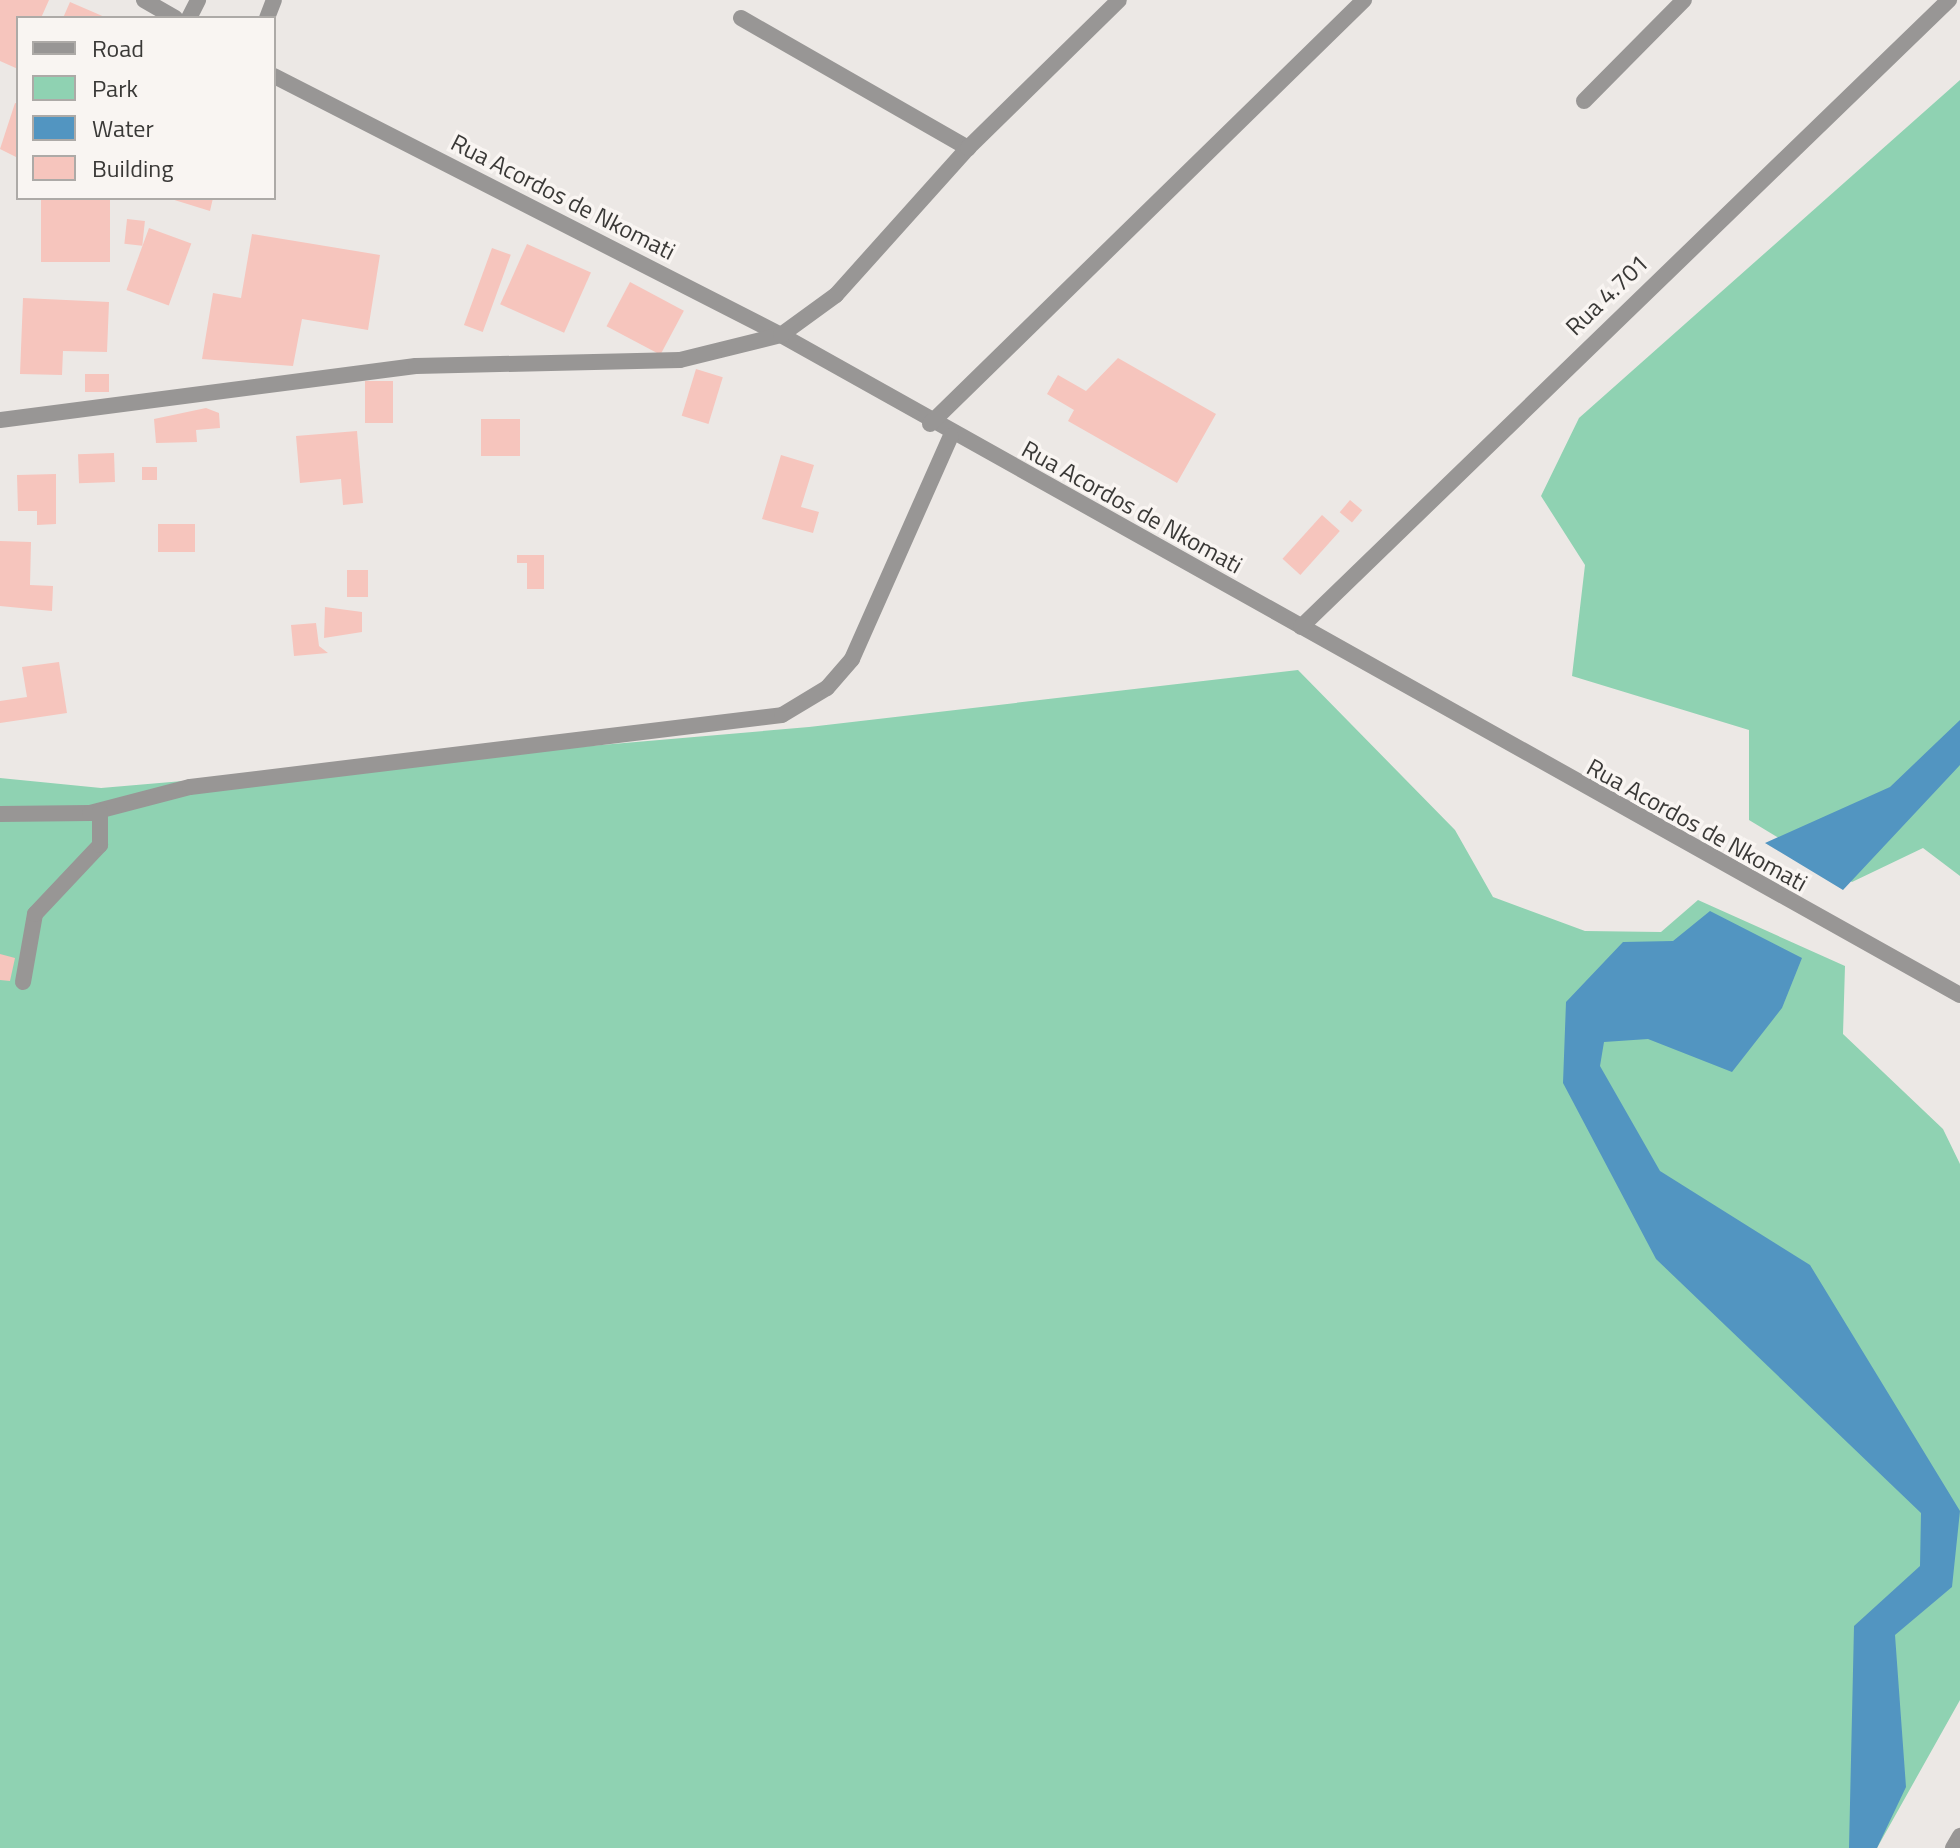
<!DOCTYPE html>
<html>
<head>
<meta charset="utf-8">
<style>
	body { margin:0 }
	#map { position:relative; width:1960px; height:1848px; overflow:hidden; background:#ece8e5; font-family:"Titillium Web",sans-serif }
	div>[style] { position:absolute }
	[style*='--x'] { left:calc(var(--x)*1px); top:calc(var(--y)*1px); width:calc(var(--w)*1px); rotate:calc(var(--a)*1deg) }
	.green>* { inset:0; background:#8fd2b2 }
	.water>* { inset:0; background:#5295c1 }
	.building>* { inset:0; background:#f6c5bd; transform-origin:0 0 }
	.service>* { height:16px; margin:-8px; padding:0 8px; transform-origin:8px; border-radius:8px; background:#989695 }
	.minor>* { height:16px; margin:-8px; padding:0 8px; transform-origin:8px; border-radius:8px; background:#989695 }
	span { translate:-50% -50%; white-space:nowrap; text-align:center; line-height:1.15; -webkit-text-stroke:7px #f9f5f2; paint-order:stroke }
	.street-label { font-size:24px; color:#3a3937 }
	.legend { position:absolute; left:16px; top:16px; width:260px; height:184px; box-sizing:border-box; background:#f9f5f2; border:2px solid #adaaa7; margin:0; padding:10px 14px; list-style:none; font-size:24px; color:#3a3937 }
	.legend li { display:flex; align-items:center; gap:16px; height:40px }
	.legend b { width:40px; border:2px solid #adaaa7 }
</style>
</head>
<body>
<div id="map">
	<div class="green">
		<div style="clip-path:polygon(1960px 80px,1960px 876px,1923px 848px,1852px 882px,1749px 820px,1749px 730px,1572px 676px,1585px 565px,1541px 496px,1579px 418px)"></div>
		<div style="clip-path:polygon(1298px 670px,1455px 830px,1493px 897px,1585px 931px,1661px 932px,1698px 900px,1845px 966px,1843px 1034px,1943px 1129px,1960px 1164px,1960px 1700px,1877px 1848px,0 1848px,0 778px,101px 788px,809px 727px)"></div>
	</div>
	<div class="water">
		<div style="clip-path:polygon(1960px 720px,1960px 765px,1843px 890px,1765px 843px,1890px 787px)"></div>
		<div style="clip-path:polygon(1710px 911px,1802px 958px,1782px 1008px,1732px 1072px,1648px 1039px,1604px 1042px,1600px 1066px,1660px 1171px,1810px 1265px,1960px 1511px,1952px 1587px,1895px 1635px,1906px 1787px,1877px 1848px,1849px 1848px,1854px 1626px,1920px 1566px,1921px 1513px,1656px 1259px,1563px 1083px,1566px 1002px,1623px 942px,1673px 941px)"></div>
	</div>
	<div class="building">
		<div style="clip-path:polygon(0 0,49px 0,41px 18px,18px 18px,18px 69px,0 61px)"></div>
		<div style="clip-path:polygon(70px 2px,107px 18px,63px 18px)"></div>
		<div style="clip-path:polygon(15px 103px,18px 104px,18px 158px,0 149px)"></div>
		<div style="left:41px;top:198px;width:69px;height:64px"></div>
		<div style="clip-path:polygon(168px 198px,213px 198px,210px 211px)"></div>
		<div style="left:127px;top:219px;width:18px;height:25px;rotate:6deg"></div>
		<div style="left:149px;top:228px;width:45px;height:66px;rotate:20deg"></div>
		<div style="clip-path:polygon(252px 234px,380px 255px,368px 330px,302px 319px,293px 366px,202px 359px,213px 293px,241px 298px)"></div>
		<div style="left:527px;top:244px;width:70px;height:66px;rotate:24deg"></div>
		<div style="left:492px;top:248px;width:20px;height:82px;rotate:20deg"></div>
		<div style="left:630px;top:282px;width:61px;height:50px;rotate:28deg"></div>
		<div style="clip-path:polygon(23px 298px,109px 302px,107px 352px,63px 351px,62px 375px,20px 374px)"></div>
		<div style="clip-path:polygon(1118px 358px,1216px 414px,1177px 483px,1068px 421px,1074px 410px,1047px 394px,1058px 375px,1086px 391px)"></div>
		<div style="left:696px;top:369px;width:28px;height:49px;rotate:17deg"></div>
		<div style="left:85px;top:374px;width:24px;height:18px"></div>
		<div style="left:365px;top:381px;width:28px;height:42px"></div>
		<div style="clip-path:polygon(206px 408px,219px 413px,220px 428px,196px 430px,197px 442px,156px 443px,154px 419px)"></div>
		<div style="left:481px;top:419px;width:39px;height:37px"></div>
		<div style="clip-path:polygon(357px 431px,363px 503px,343px 505px,341px 479px,300px 483px,296px 436px)"></div>
		<div style="left:114px;top:453px;width:29px;height:36px;rotate:88deg"></div>
		<div style="clip-path:polygon(781px 455px,814px 465px,801px 507px,819px 512px,813px 533px,762px 519px)"></div>
		<div style="left:157px;top:467px;width:13px;height:15px;rotate:90deg"></div>
		<div style="clip-path:polygon(56px 474px,56px 524px,37px 525px,37px 511px,18px 511px,17px 475px)"></div>
		<div style="left:1350px;top:500px;width:16px;height:16px;rotate:40deg"></div>
		<div style="left:1322px;top:515px;width:24px;height:59px;rotate:42deg"></div>
		<div style="left:195px;top:524px;width:28px;height:37px;rotate:90deg"></div>
		<div style="clip-path:polygon(0 541px,31px 542px,30px 585px,53px 586px,52px 611px,0 606px)"></div>
		<div style="clip-path:polygon(517px 555px,544px 555px,544px 589px,527px 589px,527px 563px,517px 563px)"></div>
		<div style="left:347px;top:570px;width:21px;height:27px"></div>
		<div style="clip-path:polygon(325px 607px,362px 612px,362px 632px,324px 638px)"></div>
		<div style="clip-path:polygon(316px 623px,319px 646px,328px 653px,294px 656px,291px 625px)"></div>
		<div style="clip-path:polygon(59px 662px,67px 713px,0 723px,0 701px,27px 697px,22px 667px)"></div>
		<div style="clip-path:polygon(0 954px,15px 958px,10px 981px,0 980px)"></div>
	</div>
	<div class="service">
		<div style="--x:1584;--y:101;--w:142;--a:-45.3"></div>
	</div>
	<div class="minor">
		<div style="--x:144;--y:0;--w:36;--a:30"></div>
		<div style="--x:189;--y:18;--w:20;--a:-63"></div>
		<div style="--x:267;--y:18;--w:19;--a:-69"></div>
		<div style="--x:741;--y:18;--w:262;--a:29.8"></div>
		<div style="--x:274;--y:76;--w:569;--a:27.06"></div>
		<div style="--x:781;--y:335;--w:1351;--a:29.24"></div>
		<div style="--x:0;--y:420;--w:419;--a:-7.4"></div>
		<div style="--x:416;--y:366;--w:264;--a:-1.3"></div>
		<div style="--x:680;--y:360;--w:104;--a:-13.9"></div>
		<div style="--x:781;--y:335;--w:68;--a:-36"></div>
		<div style="--x:836;--y:295;--w:198;--a:-48.1"></div>
		<div style="--x:968;--y:148;--w:211;--a:-44.4"></div>
		<div style="--x:930;--y:424;--w:607;--a:-44.33"></div>
		<div style="--x:1301;--y:627;--w:902;--a:-44.06"></div>
		<div style="--x:0;--y:814;--w:90;--a:-0.6"></div>
		<div style="--x:90;--y:813;--w:103;--a:-14.6"></div>
		<div style="--x:190;--y:787;--w:596;--a:-6.93"></div>
		<div style="--x:782;--y:715;--w:52;--a:-31"></div>
		<div style="--x:827;--y:688;--w:38;--a:-49"></div>
		<div style="--x:852;--y:659;--w:244;--a:-66.1"></div>
		<div style="--x:23;--y:982;--w:69;--a:-80"></div>
		<div style="--x:35;--y:914;--w:95;--a:-46.7"></div>
		<div style="--x:100;--y:845;--w:34;--a:-90"></div>
		<div style="--x:1953;--y:1848;--w:14;--a:-60"></div>
	</div>
	<div class="street-label">
		<span style="left:563px;top:197px;rotate:27deg">Rua Acordos de Nkomati</span>
		<span style="left:1607px;top:295px;rotate:-44deg">Rua 4.701</span>
		<span style="left:1132px;top:507px;rotate:29deg">Rua Acordos de Nkomati</span>
		<span style="left:1697px;top:825px;rotate:29deg">Rua Acordos de Nkomati</span>
	</div>
	<ul class="legend">
	<li><b style="height:10px;background:#989695"></b>Road</li>
	<li><b style="height:22px;background:#8fd2b2"></b>Park</li>
	<li><b style="height:22px;background:#5295c1"></b>Water</li>
	<li><b style="height:22px;background:#f6c5bd"></b>Building</li>
	</ul>
</div>
</body>
</html>
